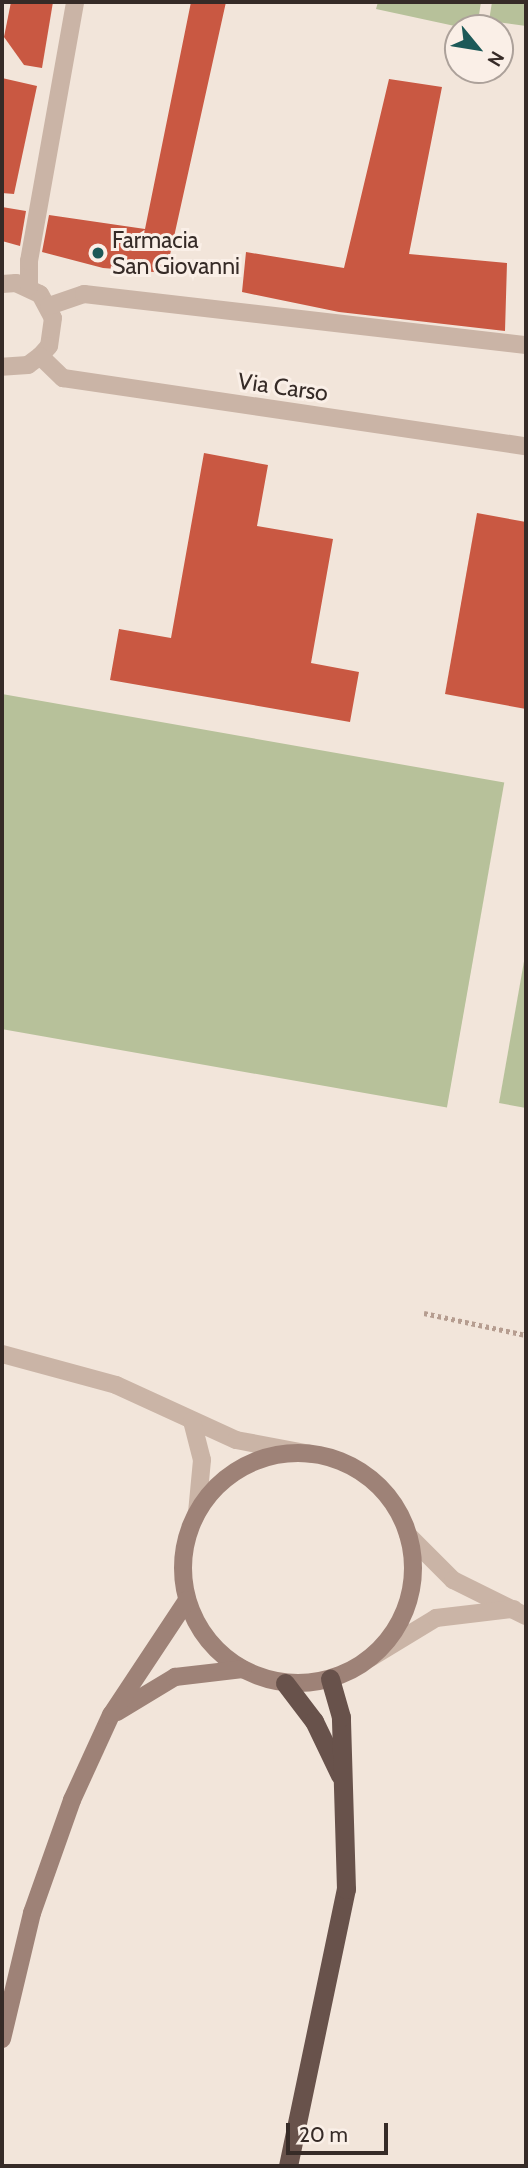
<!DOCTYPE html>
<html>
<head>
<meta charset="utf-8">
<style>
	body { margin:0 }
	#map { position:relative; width:528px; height:2168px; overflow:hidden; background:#f2e5da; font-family:Cabin,sans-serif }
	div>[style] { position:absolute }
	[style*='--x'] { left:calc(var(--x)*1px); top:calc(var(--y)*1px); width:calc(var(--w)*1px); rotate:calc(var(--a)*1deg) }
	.green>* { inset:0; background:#b7c19a; transform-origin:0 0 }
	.building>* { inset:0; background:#c95842 }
	.path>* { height:4.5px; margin-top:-2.25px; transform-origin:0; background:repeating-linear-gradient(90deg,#b69d90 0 3.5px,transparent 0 7px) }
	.minor>* { height:18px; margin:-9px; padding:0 9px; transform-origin:9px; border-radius:9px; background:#cab4a6 }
	.tertiary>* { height:18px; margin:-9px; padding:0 9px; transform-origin:9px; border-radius:9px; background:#cab4a6 }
	.secondary>* { height:18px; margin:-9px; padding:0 9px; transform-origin:9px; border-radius:9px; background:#9e8277 }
	.secondary>.ring { margin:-9px; padding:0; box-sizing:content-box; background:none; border:18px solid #9e8277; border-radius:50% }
	.trunk>* { height:19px; margin:-9.5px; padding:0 9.5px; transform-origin:9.5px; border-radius:9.5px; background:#68524b }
	.dots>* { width:19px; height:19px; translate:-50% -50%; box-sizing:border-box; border:4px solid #faefe7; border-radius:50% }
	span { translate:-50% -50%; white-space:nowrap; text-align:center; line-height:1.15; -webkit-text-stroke:6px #faefe7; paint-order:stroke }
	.poi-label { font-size:23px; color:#362b27 }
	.left { translate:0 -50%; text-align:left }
	.street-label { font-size:23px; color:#362b27 }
	.frame { position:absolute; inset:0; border:4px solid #362b27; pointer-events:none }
	.north { position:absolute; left:444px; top:14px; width:70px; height:70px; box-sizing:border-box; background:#faefe7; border:2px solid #aca19a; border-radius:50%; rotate:120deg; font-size:19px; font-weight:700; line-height:28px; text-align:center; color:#362b27 }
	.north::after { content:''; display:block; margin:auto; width:24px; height:32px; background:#1c5958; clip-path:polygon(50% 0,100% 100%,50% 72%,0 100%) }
	.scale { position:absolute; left:286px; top:2123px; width:102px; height:32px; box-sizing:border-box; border:4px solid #362b27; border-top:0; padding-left:9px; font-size:21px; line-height:24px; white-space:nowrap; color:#362b27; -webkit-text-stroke:5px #faefe7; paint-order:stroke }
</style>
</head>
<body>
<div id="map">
	<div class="green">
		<div style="clip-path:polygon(378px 2px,481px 2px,477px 28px,464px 28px,376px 9px)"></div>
		<div style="clip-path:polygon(492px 2px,526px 2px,526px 26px,489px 21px)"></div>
		<div style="left:2px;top:694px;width:510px;height:330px;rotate:10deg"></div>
		<div style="clip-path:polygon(526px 950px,526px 1108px,499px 1103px)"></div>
	</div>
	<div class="building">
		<div style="clip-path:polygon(11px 2px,53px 2px,42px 68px,24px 65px,4px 37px)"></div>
		<div style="clip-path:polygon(191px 2px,226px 2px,166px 273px,103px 268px,42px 252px,49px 215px,145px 229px)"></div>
		<div style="clip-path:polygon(2px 78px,37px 86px,14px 194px,2px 193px)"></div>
		<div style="clip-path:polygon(389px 79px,442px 87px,409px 254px,507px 263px,505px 331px,339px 312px,242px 292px,246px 252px,344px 268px)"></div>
		<div style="clip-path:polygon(2px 207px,26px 211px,20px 246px,2px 241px)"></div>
		<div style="clip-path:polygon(204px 453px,268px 465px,257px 526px,333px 539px,311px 663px,359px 672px,350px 722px,110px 680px,119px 629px,171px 638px)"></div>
		<div style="clip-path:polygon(477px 513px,526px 522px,526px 709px,445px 694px)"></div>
	</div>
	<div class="path">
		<div style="--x:424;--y:1313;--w:104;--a:12.2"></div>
	</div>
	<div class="minor">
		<div style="--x:2;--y:284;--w:14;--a:-4"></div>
		<div style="--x:16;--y:283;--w:26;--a:25"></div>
		<div style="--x:40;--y:294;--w:27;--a:62"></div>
		<div style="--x:53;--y:318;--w:28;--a:98"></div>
		<div style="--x:49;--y:346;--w:13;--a:132"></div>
		<div style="--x:40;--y:356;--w:15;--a:143"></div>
		<div style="--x:28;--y:365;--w:26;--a:176"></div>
		<div style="--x:29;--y:287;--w:26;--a:-90"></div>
		<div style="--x:29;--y:261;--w:263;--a:-79.9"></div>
		<div style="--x:49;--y:306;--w:37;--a:-19"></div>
		<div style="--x:84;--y:294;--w:445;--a:6.6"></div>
		<div style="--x:40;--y:356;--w:32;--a:44"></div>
		<div style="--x:63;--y:378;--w:468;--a:8.4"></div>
		<div style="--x:2;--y:1354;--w:118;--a:15.2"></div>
		<div style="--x:116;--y:1385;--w:132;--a:24.6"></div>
		<div style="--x:236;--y:1440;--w:76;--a:10.6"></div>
		<div style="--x:192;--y:1421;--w:40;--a:75.6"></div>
		<div style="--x:202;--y:1460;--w:53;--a:95.4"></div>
	</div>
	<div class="tertiary">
		<div style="--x:408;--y:1535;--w:64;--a:45"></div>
		<div style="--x:453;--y:1580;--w:81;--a:26.3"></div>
		<div style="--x:370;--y:1658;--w:77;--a:-31.2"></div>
		<div style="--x:436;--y:1618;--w:78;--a:-6.7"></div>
	</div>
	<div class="secondary">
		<div class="ring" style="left:183px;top:1453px;width:212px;height:212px"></div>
		<div style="--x:117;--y:1712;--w:68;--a:-31.1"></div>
		<div style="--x:175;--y:1677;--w:68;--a:-6.7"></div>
		<div style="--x:2;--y:2039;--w:130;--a:-76.6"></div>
		<div style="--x:32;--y:1913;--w:120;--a:-70.5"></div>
		<div style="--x:72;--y:1800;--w:94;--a:-65.4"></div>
		<div style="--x:111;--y:1715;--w:138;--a:-56.5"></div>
	</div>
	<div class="trunk">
		<div style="--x:285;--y:1683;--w:48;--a:52.7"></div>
		<div style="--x:314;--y:1721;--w:60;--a:64.3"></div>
		<div style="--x:288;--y:2166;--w:283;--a:-78.2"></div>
		<div style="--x:346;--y:1889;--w:172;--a:-91.7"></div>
		<div style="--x:341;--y:1717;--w:40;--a:-106"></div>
	</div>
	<div class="dots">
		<div style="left:98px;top:253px;background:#1c5958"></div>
	</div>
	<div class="poi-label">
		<span class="left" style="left:112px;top:253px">Farmacia<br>San Giovanni</span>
	</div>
	<div class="street-label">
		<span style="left:283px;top:387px;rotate:8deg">Via Carso</span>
	</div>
	<div class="frame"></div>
	<div class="north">N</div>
	<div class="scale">20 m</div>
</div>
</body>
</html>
